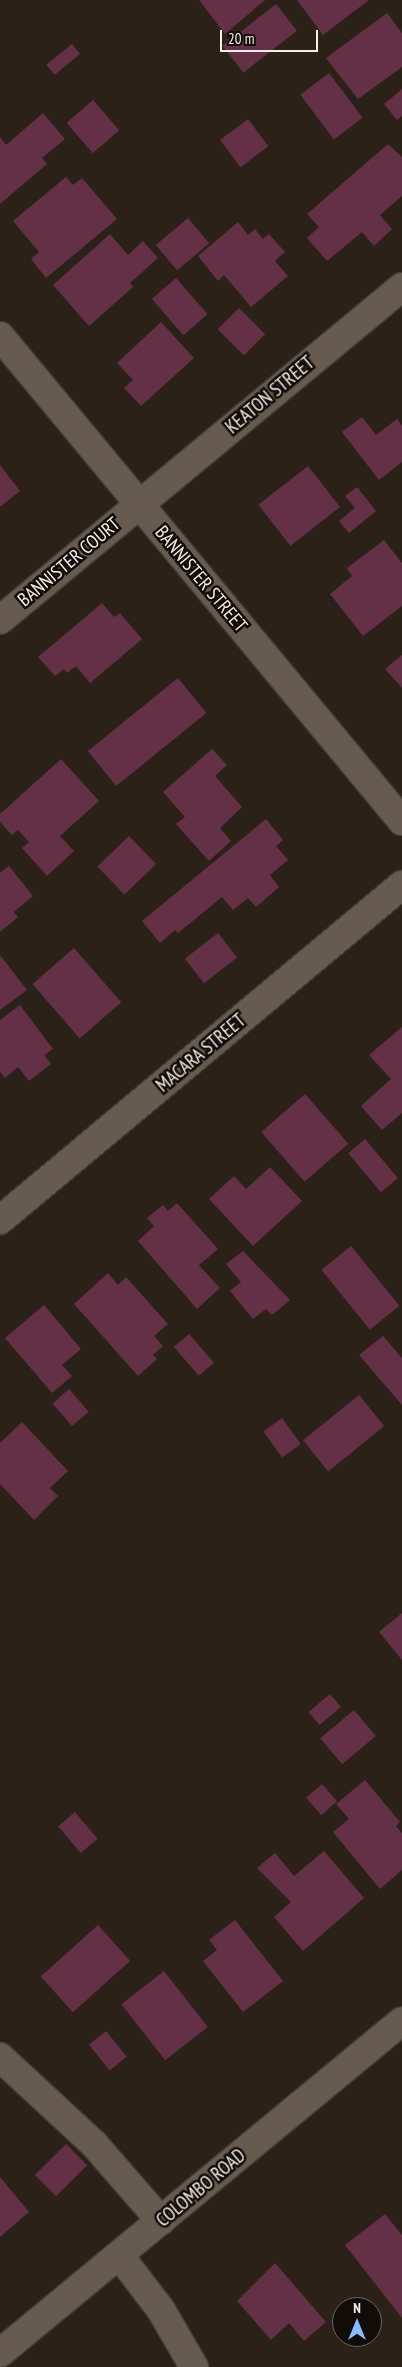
<!DOCTYPE html>
<html>
<head>
<meta charset="utf-8">
<style>
	body { margin:0 }
	#map { position:relative; width:402px; height:2367px; overflow:hidden; background:#2c2118; font-family:"PT Sans Narrow",sans-serif }
	div>[style] { position:absolute }
	[style*='--x'] { left:calc(var(--x)*1px); top:calc(var(--y)*1px); width:calc(var(--w)*1px); rotate:calc(var(--a)*1deg) }
	.building>* { inset:0; background:#633046; transform-origin:0 0 }
	.roads { filter:drop-shadow(1px 0 #463d36) drop-shadow(-1px 0 #463d36) drop-shadow(0 1px #463d36) drop-shadow(0 -1px #463d36) }
	.minor>* { height:28px; margin:-14px; padding:0 14px; transform-origin:14px; border-radius:14px; background:#675a4f }
	span { translate:-50% -50%; white-space:nowrap; text-align:center; line-height:1.15; -webkit-text-stroke:5px #110c08; paint-order:stroke }
	.street-label { font-size:19px; color:#f6eee8 }
	.north { position:absolute; left:332px; top:2297px; width:50px; height:50px; box-sizing:border-box; background:#110c08; border:1px solid #6d6662; border-radius:50%; rotate:0deg; font-size:14px; font-weight:700; line-height:20px; text-align:center; color:#f6eee8 }
	.north::after { content:''; display:block; margin:auto; width:18px; height:22px; background:#89bafc; clip-path:polygon(50% 0,100% 100%,50% 72%,0 100%) }
	.scale { position:absolute; left:220px; top:30px; width:98px; height:22px; box-sizing:border-box; border:2px solid #f6eee8; border-top:0; padding-left:6px; font-size:15px; line-height:18px; white-space:nowrap; color:#f6eee8; -webkit-text-stroke:4px #110c08; paint-order:stroke }
</style>
</head>
<body>
<div id="map">
	<div class="building">
		<div style="clip-path:polygon(199px 0,265px 0,225px 34px)"></div>
		<div style="clip-path:polygon(297px 0,369px 0,323px 35px)"></div>
		<div style="left:276px;top:4px;width:34px;height:68px;rotate:52deg"></div>
		<div style="clip-path:polygon(387px 13px,402px 33px,402px 67px,358px 99px,326px 58px)"></div>
		<div style="left:72px;top:44px;width:13px;height:33px;rotate:51deg"></div>
		<div style="left:329px;top:73px;width:56px;height:36px;rotate:53deg"></div>
		<div style="clip-path:polygon(402px 89px,402px 116px,397px 120px,384px 104px)"></div>
		<div style="left:93px;top:100px;width:40px;height:35px;rotate:49deg"></div>
		<div style="clip-path:polygon(43px 113px,65px 139px,42px 158px,47px 164px,0 204px,0 137px,6px 145px)"></div>
		<div style="left:248px;top:119px;width:34px;height:35px;rotate:53deg"></div>
		<div style="clip-path:polygon(388px 144px,402px 157px,402px 196px,380px 215px,392px 229px,374px 246px,362px 232px,327px 261px,307px 238px,319px 227px,307px 214px)"></div>
		<div style="clip-path:polygon(66px 177px,73px 185px,82px 178px,117px 219px,46px 278px,31px 259px,39px 252px,13px 221px)"></div>
		<div style="left:188px;top:218px;width:33px;height:42px;rotate:50deg"></div>
		<div style="clip-path:polygon(238px 222px,248px 235px,255px 229px,263px 239px,269px 234px,285px 252px,275px 261px,288px 276px,251px 307px,224px 275px,218px 281px,198px 256px)"></div>
		<div style="clip-path:polygon(110px 234px,128px 255px,143px 241px,158px 258px,130px 283px,133px 287px,89px 326px,53px 285px)"></div>
		<div style="left:176px;top:278px;width:48px;height:32px;rotate:49deg"></div>
		<div style="left:239px;top:308px;width:37px;height:30px;rotate:45deg"></div>
		<div style="clip-path:polygon(161px 322px,194px 358px,141px 406px,124px 388px,133px 380px,117px 363px)"></div>
		<div style="clip-path:polygon(362px 417px,376px 435px,397px 419px,402px 426px,402px 462px,379px 480px,342px 432px)"></div>
		<div style="clip-path:polygon(0 465px,20px 491px,0 507px)"></div>
		<div style="left:308px;top:466px;width:52px;height:63px;rotate:52deg"></div>
		<div style="clip-path:polygon(357px 487px,376px 511px,349px 533px,339px 521px,355px 508px,345px 496px)"></div>
		<div style="clip-path:polygon(384px 540px,402px 563px,402px 606px,363px 636px,330px 594px,352px 576px,347px 568px)"></div>
		<div style="clip-path:polygon(102px 603px,114px 617px,120px 613px,142px 639px,90px 683px,76px 666px,67px 673px,64px 669px,55px 676px,38px 657px)"></div>
		<div style="clip-path:polygon(402px 655px,402px 688px,385px 669px)"></div>
		<div style="left:178px;top:678px;width:45px;height:116px;rotate:51deg"></div>
		<div style="clip-path:polygon(212px 749px,227px 765px,215px 776px,242px 807px,220px 828px,231px 841px,209px 861px,176px 824px,185px 817px,163px 792px)"></div>
		<div style="clip-path:polygon(61px 759px,99px 801px,60px 836px,74px 851px,47px 876px,22px 848px,29px 842px,18px 830px,12px 835px,0 822px,0 814px)"></div>
		<div style="clip-path:polygon(266px 819px,283px 840px,276px 846px,288px 860px,270px 875px,279px 887px,256px 907px,248px 898px,233px 910px,222px 897px,178px 933px,175px 930px,160px 943px,142px 921px)"></div>
		<div style="left:129px;top:836px;width:39px;height:44px;rotate:46deg"></div>
		<div style="clip-path:polygon(9px 866px,33px 896px,14px 912px,18px 917px,0 932px,0 873px)"></div>
		<div style="left:218px;top:933px;width:31px;height:42px;rotate:52deg"></div>
		<div style="left:74px;top:948px;width:72px;height:55px;rotate:49deg"></div>
		<div style="clip-path:polygon(0 955px,27px 990px,0 1010px)"></div>
		<div style="clip-path:polygon(20px 1005px,53px 1049px,44px 1055px,51px 1064px,29px 1081px,18px 1067px,5px 1078px,0 1072px,0 1020px)"></div>
		<div style="clip-path:polygon(402px 1027px,402px 1113px,382px 1130px,361px 1106px,391px 1079px,369px 1055px)"></div>
		<div style="left:305px;top:1094px;width:66px;height:58px;rotate:49deg"></div>
		<div style="left:365px;top:1139px;width:51px;height:22px;rotate:50deg"></div>
		<div style="clip-path:polygon(270px 1167px,302px 1201px,253px 1246px,209px 1199px,234px 1176px,246px 1189px)"></div>
		<div style="clip-path:polygon(177px 1203px,218px 1249px,199px 1265px,220px 1288px,197px 1309px,138px 1241px,154px 1226px,147px 1218px,163px 1205px,168px 1211px)"></div>
		<div style="left:351px;top:1246px;width:77px;height:38px;rotate:51deg"></div>
		<div style="clip-path:polygon(243px 1251px,290px 1300px,272px 1315px,266px 1309px,253px 1319px,230px 1291px,241px 1282px,226px 1264px)"></div>
		<div style="clip-path:polygon(108px 1273px,118px 1285px,126px 1277px,168px 1324px,154px 1336px,163px 1346px,153px 1355px,157px 1359px,138px 1376px,74px 1304px)"></div>
		<div style="clip-path:polygon(44px 1305px,81px 1349px,62px 1365px,72px 1376px,52px 1393px,5px 1338px)"></div>
		<div style="left:189px;top:1334px;width:38px;height:20px;rotate:49deg"></div>
		<div style="clip-path:polygon(383px 1336px,402px 1358px,402px 1405px,359px 1355px)"></div>
		<div style="left:69px;top:1389px;width:30px;height:22px;rotate:49deg"></div>
		<div style="left:359px;top:1395px;width:40px;height:72px;rotate:51deg"></div>
		<div style="left:282px;top:1418px;width:32px;height:23px;rotate:54deg"></div>
		<div style="clip-path:polygon(22px 1422px,68px 1471px,50px 1488px,58px 1496px,34px 1520px,0 1484px,0 1443px)"></div>
		<div style="clip-path:polygon(402px 1613px,402px 1660px,379px 1632px)"></div>
		<div style="left:330px;top:1694px;width:17px;height:28px;rotate:50deg"></div>
		<div style="left:354px;top:1710px;width:34px;height:44px;rotate:50deg"></div>
		<div style="clip-path:polygon(365px 1780px,400px 1822px,396px 1826px,402px 1833px,402px 1870px,380px 1889px,333px 1832px,349px 1819px,336px 1804px)"></div>
		<div style="left:322px;top:1784px;width:23px;height:21px;rotate:49deg"></div>
		<div style="left:75px;top:1812px;width:35px;height:22px;rotate:50deg"></div>
		<div style="clip-path:polygon(324px 1851px,364px 1898px,303px 1951px,274px 1917px,291px 1902px,257px 1868px,275px 1853px,294px 1876px)"></div>
		<div style="clip-path:polygon(235px 1920px,283px 1981px,243px 2012px,203px 1961px,217px 1950px,209px 1940px)"></div>
		<div style="left:98px;top:1925px;width:48px;height:77px;rotate:48deg"></div>
		<div style="left:164px;top:1971px;width:71px;height:54px;rotate:52deg"></div>
		<div style="left:106px;top:2031px;width:33px;height:22px;rotate:51deg"></div>
		<div style="left:66px;top:2144px;width:30px;height:44px;rotate:45deg"></div>
		<div style="clip-path:polygon(0 2177px,29px 2212px,0 2237px)"></div>
		<div style="clip-path:polygon(385px 2214px,402px 2235px,402px 2318px,345px 2245px)"></div>
		<div style="clip-path:polygon(275px 2263px,326px 2322px,304px 2341px,289px 2323px,271px 2340px,237px 2301px)"></div>
	</div>
	<div class="roads">
		<div class="minor">
			<div style="--x:0;--y:336;--w:630;--a:50.35"></div>
			<div style="--x:0;--y:620;--w:522;--a:-39.64"></div>
			<div style="--x:0;--y:1220;--w:523;--a:-39.81"></div>
			<div style="--x:0;--y:2057;--w:128;--a:42.8"></div>
			<div style="--x:94;--y:2144;--w:102;--a:49"></div>
			<div style="--x:119;--y:2255;--w:69;--a:52.6"></div>
			<div style="--x:161;--y:2310;--w:66;--a:59.9"></div>
			<div style="--x:0;--y:2353;--w:521;--a:-39.55"></div>
		</div>
	</div>
	<div class="street-label">
		<span style="left:270px;top:395px;rotate:-40deg">KEATON STREET</span>
		<span style="left:69px;top:562px;rotate:-40deg">BANNISTER COURT</span>
		<span style="left:201px;top:579px;rotate:50deg">BANNISTER STREET</span>
		<span style="left:201px;top:1053px;rotate:-40deg">MACARA STREET</span>
		<span style="left:201px;top:2188px;rotate:-40deg">COLOMBO ROAD</span>
	</div>
	<div class="north">N</div>
	<div class="scale">20 m</div>
</div>
</body>
</html>
